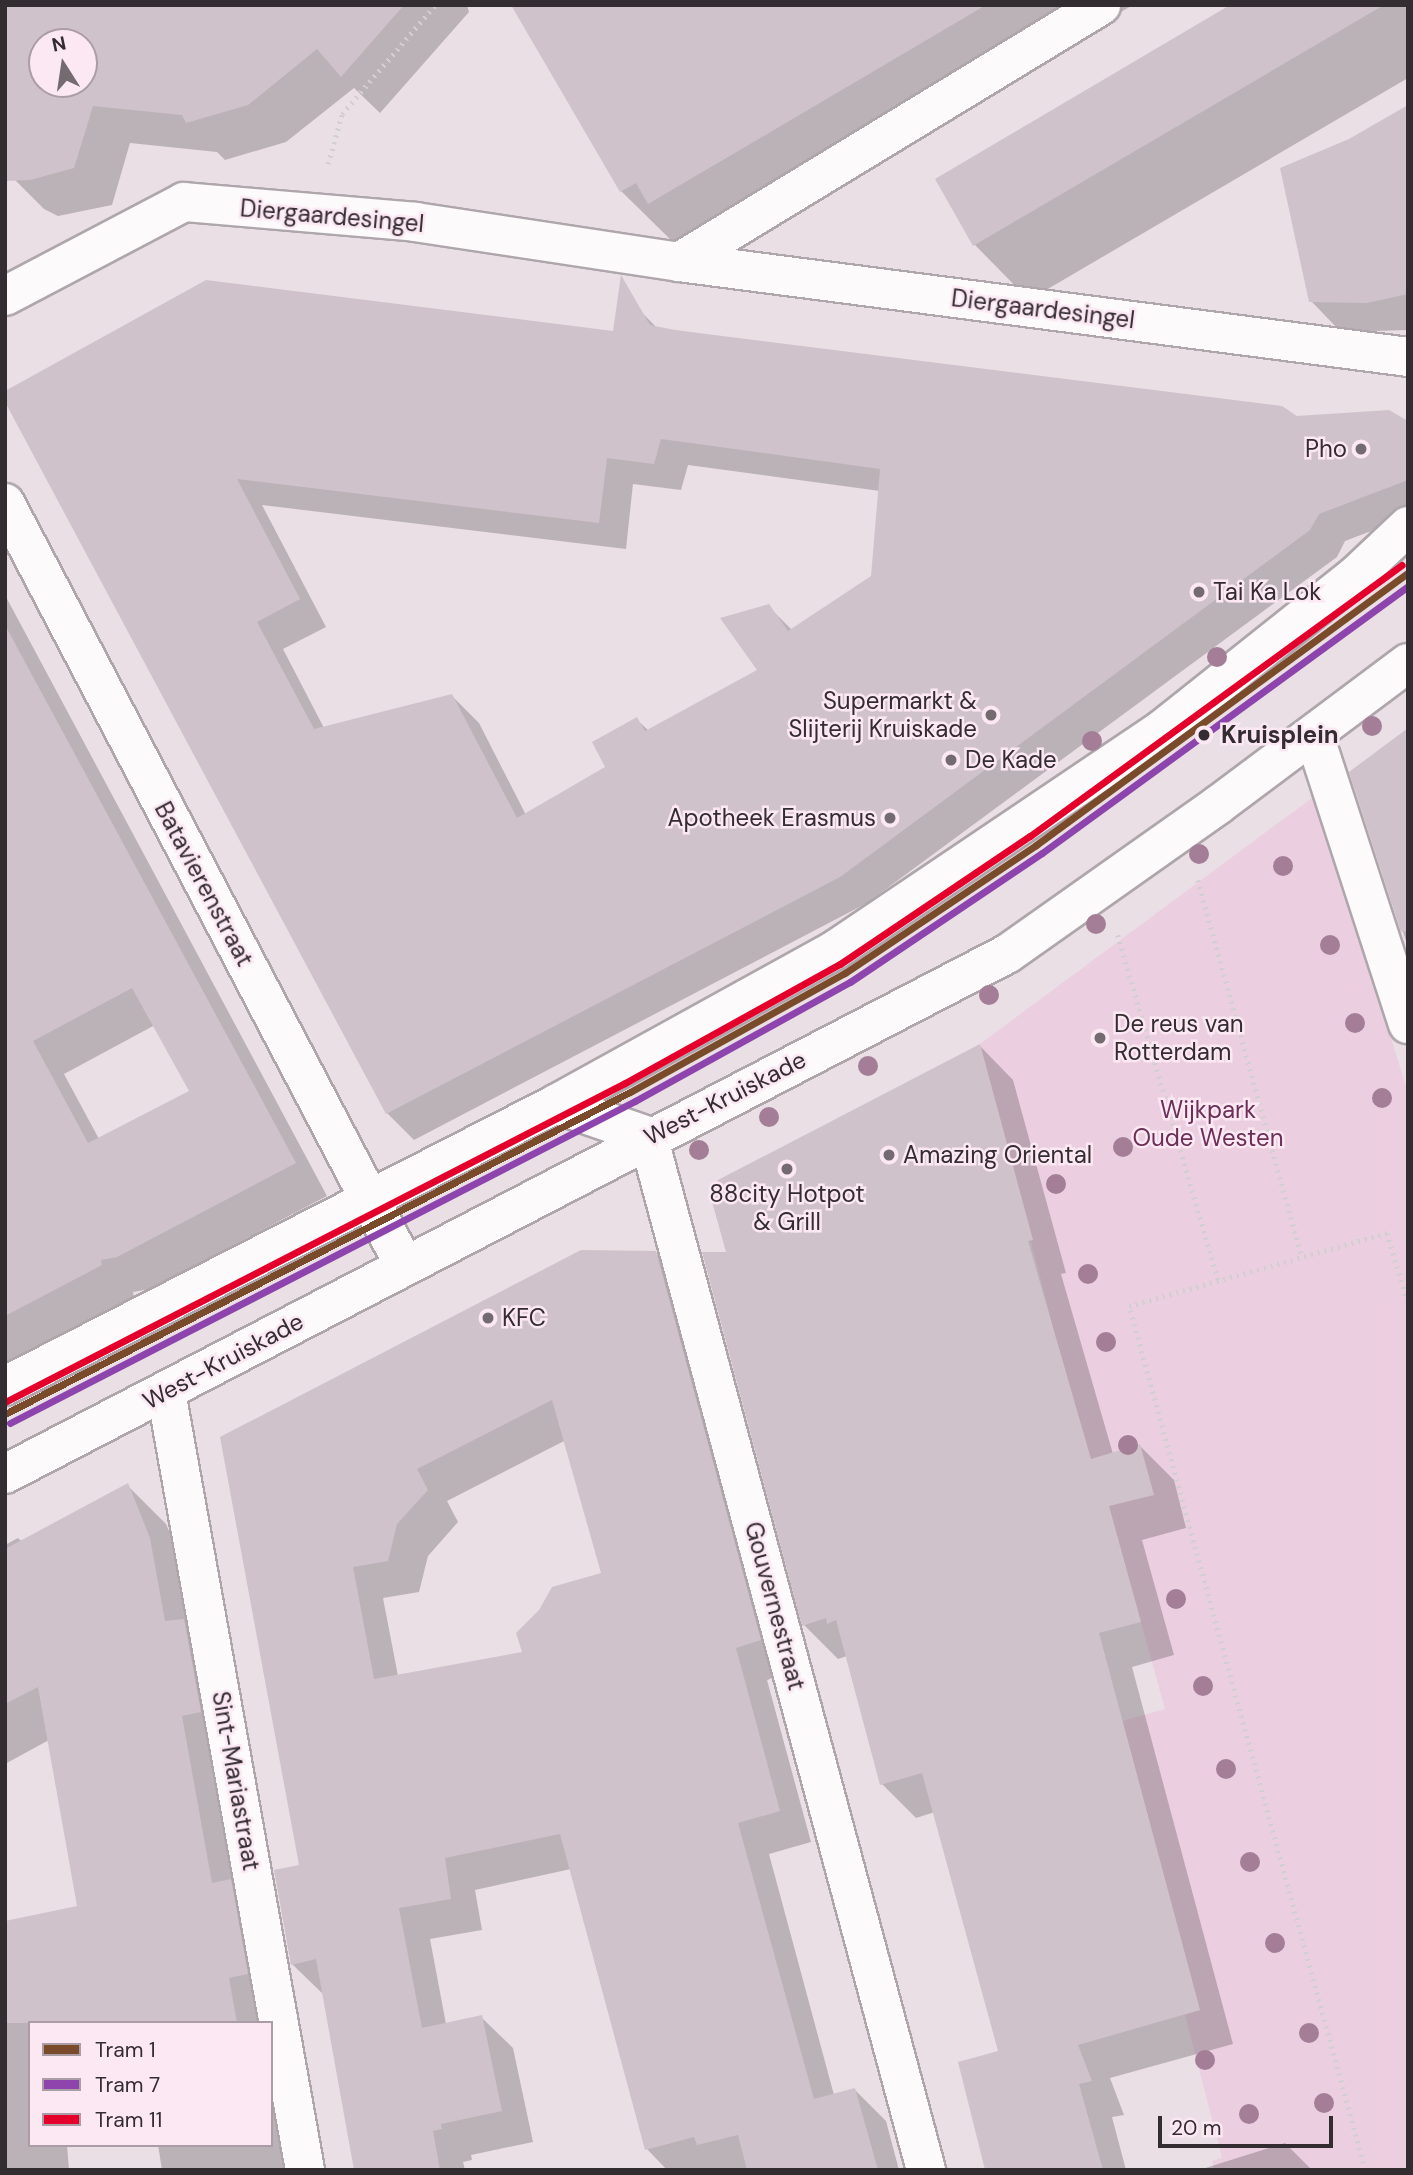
<!DOCTYPE html>
<html>
<head>
<meta charset="utf-8">
<style>
	body { margin:0 }
	#map { position:relative; width:1413px; height:2175px; overflow:hidden; background:#eadfe5; font-family:"DM Sans",sans-serif }
	div>[style] { position:absolute }
	[style*='--x'] { left:calc(var(--x)*1px); top:calc(var(--y)*1px); width:calc(var(--w)*1px); rotate:calc(var(--a)*1deg) }
	.green>* { inset:0; background:#ebcfe0 }
	.shadow>* { inset:0; background:#0003 }
	.building>* { inset:0; background:#d0c2ca }
	.path>* { height:4.5px; margin-top:-2.25px; transform-origin:0; background:repeating-linear-gradient(90deg,#d2cfd1 0 2px,transparent 0 7px) }
	.roads { filter:drop-shadow(2px 0 #aea6ab) drop-shadow(-2px 0 #aea6ab) drop-shadow(0 2px #aea6ab) drop-shadow(0 -2px #aea6ab) }
	.minor>* { height:38px; margin:-19px; padding:0 19px; transform-origin:19px; border-radius:19px; background:#fcfafb }
	.tram-1>* { height:7px; margin:-3.5px; padding:0 3.5px; transform-origin:3.5px; border-radius:3.5px; background:#7a4b2a }
	.tram-2>* { height:7px; margin:-3.5px; padding:0 3.5px; transform-origin:3.5px; border-radius:3.5px; background:#8e44ad }
	.tram-3>* { height:7px; margin:-3.5px; padding:0 3.5px; transform-origin:3.5px; border-radius:3.5px; background:#e4002b }
	.trees>* { width:20px; height:20px; margin:-10px; border-radius:50%; background:#a47e97 }
	.dots>* { width:19px; height:19px; translate:-50% -50%; box-sizing:border-box; border:4px solid #fbe8f3; border-radius:50% }
	span { translate:-50% -50%; white-space:nowrap; text-align:center; line-height:1.15; -webkit-text-stroke:5px #fbe8f3; paint-order:stroke }
	.street-label { font-size:24px; color:#332c30 }
	.poi-label { font-size:24px; color:#332c30 }
	.right { translate:-100% -50%; text-align:right }
	.left { translate:0 -50%; text-align:left }
	.stop-label { font-size:24px; color:#332c30; font-weight:700 }
	.park-label { font-size:24px; color:#6b2f58 }
	.frame { position:absolute; inset:0; border:7px solid #332c30; pointer-events:none }
	.legend { position:absolute; left:28px; top:2021px; width:245px; height:126px; box-sizing:border-box; background:#fbe8f3; border:2px solid #ab9da5; margin:0; padding:9px 12px; list-style:none; font-size:21px; color:#332c30 }
	.legend li { display:flex; align-items:center; gap:14px; height:35px }
	.legend b { width:35px; border:2px solid #ab9da5 }
	.north { position:absolute; left:28px; top:28px; width:70px; height:70px; box-sizing:border-box; background:#fbe8f3; border:2px solid #ab9da5; border-radius:50%; rotate:348deg; font-size:19px; font-weight:700; line-height:28px; text-align:center; color:#332c30 }
	.north::after { content:''; display:block; margin:auto; width:24px; height:32px; background:#736b6f; clip-path:polygon(50% 0,100% 100%,50% 72%,0 100%) }
	.scale { position:absolute; left:1158px; top:2116px; width:175px; height:32px; box-sizing:border-box; border:4px solid #332c30; border-top:0; padding-left:9px; font-size:21px; line-height:24px; white-space:nowrap; color:#332c30; -webkit-text-stroke:5px #fbe8f3; paint-order:stroke }
</style>
</head>
<body>
<div id="map">
	<div class="green">
		<div style="clip-path:polygon(1316px 795px,1408px 1093px,1408px 2170px,1214px 2170px,1212px 2161px,1222px 2158px,1185px 2015px,1200px 2010px,1122px 1721px,1165px 1709px,1118px 1540px,1115px 1540px,1067px 1382px,980px 1044px)"></div>
	</div>
	<div class="shadow">
		<div style="clip-path:polygon(evenodd,5px 5px,467px 5px,469px 12px,380px 113px,354px 88px,286px 142px,225px 160px,217px 152px,130px 143px,112px 205px,58px 216px,44px 209px,5px 170px,5px 5px,42px 42px,84px 42px,84px 84px,42px 84px,42px 42px)"></div>
		<div style="clip-path:polygon(514px 5px,1133px 5px,702px 255px,674px 243px,621px 191px)"></div>
		<div style="clip-path:polygon(1234px 5px,1408px 5px,1408px 78px,1029px 300px,975px 245px,937px 179px)"></div>
		<div style="clip-path:polygon(1408px 107px,1408px 330px,1341px 332px,1311px 301px)"></div>
		<div style="clip-path:polygon(evenodd,621px 291px,657px 328px,1296px 418px,1388px 411px,1408px 424px,1408px 517px,1345px 541px,1337px 557px,867px 903px,414px 1140px,387px 1113px,5px 398px,614px 333px,621px 291px,688px 465px,880px 491px,872px 577px,792px 630px,768px 606px,760px 671px,649px 731px,636px 719px,607px 768px,526px 815px,479px 723px,452px 696px,324px 728px,283px 649px,326px 627px,262px 505px,626px 549px,633px 484px,681px 490px,688px 465px)"></div>
		<div style="clip-path:polygon(evenodd,5px 595px,327px 1196px,150px 1289px,133px 1292px,134px 1297px,5px 1365px,5px 595px,155px 1025px,191px 1092px,99px 1139px,64px 1074px,155px 1025px)"></div>
		<div style="clip-path:polygon(1408px 730px,1408px 947px,1351px 773px)"></div>
		<div style="clip-path:polygon(980px 1046px,1013px 1080px,1066px 1273px,1061px 1274px,1113px 1454px,1140px 1446px,1174px 1480px,1186px 1528px,1142px 1540px,1174px 1655px,1132px 1667px,1233px 2044px,1110px 2078px,1124px 2115px,1112px 2117px,1126px 2170px,988px 2170px,1000px 2052px,935px 1812px,916px 1818px,882px 1784px,847px 1656px,838px 1659px,804px 1625px,728px 1254px)"></div>
		<div style="clip-path:polygon(evenodd,656px 1253px,687px 1284px,791px 1671px,767px 1680px,811px 1842px,769px 1854px,834px 2095px,855px 2090px,886px 2121px,899px 2170px,667px 2170px,647px 2149px,571px 1869px,475px 1890px,482px 1930px,430px 1939px,446px 2024px,481px 2017px,513px 2048px,533px 2142px,471px 2155px,472px 2160px,463px 2162px,465px 2170px,357px 2170px,324px 1995px,292px 1964px,301px 1866px,222px 1437px,656px 1253px,566px 1440px,604px 1575px,524px 1653px,398px 1676px,383px 1598px,419px 1592px,428px 1556px,458px 1522px,447px 1501px,566px 1440px)"></div>
		<div style="clip-path:polygon(127px 1485px,166px 1524px,189px 1578px,269px 2023px,30px 2023px,30px 2145px,67px 2145px,69px 2170px,5px 2170px,5px 1923px,79px 1907px,49px 1740px,5px 1764px,5px 1545px,18px 1538px,22px 1542px)"></div>
		<div style="clip-path:polygon(271px 2037px,293px 2170px,162px 2170px,158px 2145px,271px 2145px)"></div>
		<div style="clip-path:polygon(1285px 2143px,1312px 2170px,1199px 2170px)"></div>
	</div>
	<div class="building">
		<div style="clip-path:polygon(evenodd,5px 5px,404px 5px,341px 77px,317px 49px,248px 105px,186px 123px,182px 115px,93px 106px,74px 168px,30px 180px,5px 181px,5px 5px,42px 42px,84px 42px,84px 84px,42px 84px,42px 42px)"></div>
		<div style="clip-path:polygon(511px 5px,986px 5px,648px 204px,636px 183px,620px 192px)"></div>
		<div style="clip-path:polygon(1230px 5px,1384px 5px,973px 246px,935px 179px)"></div>
		<div style="clip-path:polygon(1408px 105px,1408px 294px,1367px 303px,1309px 302px,1280px 168px,1349px 139px)"></div>
		<div style="clip-path:polygon(evenodd,621px 275px,650px 325px,675px 330px,1282px 406px,1297px 416px,1389px 410px,1408px 421px,1408px 480px,1319px 514px,1310px 530px,840px 877px,386px 1114px,5px 402px,5px 391px,206px 280px,613px 331px,621px 275px,661px 439px,880px 469px,871px 576px,788px 631px,769px 604px,720px 618px,757px 670px,645px 731px,637px 717px,592px 742px,605px 767px,517px 818px,452px 694px,314px 729px,257px 622px,300px 599px,237px 479px,599px 523px,607px 458px,654px 464px,661px 439px)"></div>
		<div style="clip-path:polygon(evenodd,5px 625px,296px 1163px,117px 1257px,101px 1260px,102px 1265px,5px 1316px,5px 625px,132px 988px,189px 1091px,88px 1143px,33px 1041px,132px 988px)"></div>
		<div style="clip-path:polygon(1408px 728px,1408px 931px,1401px 932px,1349px 772px)"></div>
		<div style="clip-path:polygon(980px 1044px,1033px 1240px,1028px 1241px,1091px 1459px,1140px 1444px,1154px 1495px,1109px 1506px,1141px 1622px,1099px 1633px,1200px 2010px,1078px 2045px,1092px 2081px,1079px 2084px,1103px 2170px,985px 2170px,958px 2062px,998px 2051px,922px 1773px,880px 1785px,836px 1620px,827px 1624px,826px 1618px,802px 1626px,702px 1252px,726px 1252px,711px 1198px,718px 1180px)"></div>
		<div style="clip-path:polygon(evenodd,581px 1250px,656px 1251px,761px 1640px,736px 1648px,780px 1811px,738px 1823px,814px 2099px,855px 2088px,878px 2170px,747px 2170px,738px 2135px,697px 2145px,694px 2137px,645px 2150px,560px 1834px,445px 1858px,451px 1899px,399px 1908px,422px 2028px,482px 2015px,502px 2111px,441px 2124px,442px 2129px,433px 2131px,440px 2170px,354px 2170px,316px 1959px,291px 1965px,274px 1870px,299px 1865px,220px 1437px,581px 1250px,552px 1400px,601px 1573px,552px 1587px,539px 1610px,516px 1633px,522px 1652px,374px 1679px,353px 1567px,388px 1561px,397px 1524px,428px 1490px,417px 1469px,552px 1400px)"></div>
		<div style="clip-path:polygon(128px 1483px,150px 1538px,165px 1621px,184px 1619px,201px 1712px,182px 1716px,212px 1883px,231px 1879px,248px 1974px,229px 1978px,237px 2023px,5px 2023px,5px 1921px,77px 1906px,38px 1687px,5px 1704px,5px 1549px)"></div>
	</div>
	<div class="path">
		<div style="--x:328;--y:164;--w:52;--a:-74.4"></div>
		<div style="--x:342;--y:114;--w:143;--a:-49.5"></div>
		<div style="--x:1198;--y:880;--w:391;--a:74.6"></div>
		<div style="--x:1118;--y:935;--w:359;--a:73.8"></div>
		<div style="--x:1365;--y:2170;--w:896;--a:-105.28"></div>
		<div style="--x:1129;--y:1306;--w:268;--a:-15.8"></div>
		<div style="--x:1387;--y:1233;--w:73;--a:73.3"></div>
	</div>
	<div class="roads">
		<div class="minor">
			<div style="--x:679;--y:262;--w:494;--a:-31.3"></div>
			<div style="--x:5;--y:296;--w:202;--a:-27.7"></div>
			<div style="--x:184;--y:202;--w:232;--a:4.9"></div>
			<div style="--x:415;--y:222;--w:267;--a:8.6"></div>
			<div style="--x:679;--y:262;--w:735;--a:7.42"></div>
			<div style="--x:5;--y:503;--w:860;--a:62.36"></div>
			<div style="--x:1314;--y:735;--w:304;--a:72"></div>
			<div style="--x:556;--y:1104;--w:97;--a:19.2"></div>
			<div style="--x:648;--y:1136;--w:1071;--a:74.95"></div>
			<div style="--x:5;--y:1386;--w:619;--a:-27.1"></div>
			<div style="--x:556;--y:1104;--w:319;--a:-28.9"></div>
			<div style="--x:835;--y:950;--w:392;--a:-34"></div>
			<div style="--x:1160;--y:731;--w:249;--a:-38.5"></div>
			<div style="--x:1355;--y:576;--w:73;--a:-43.3"></div>
			<div style="--x:166;--y:1392;--w:790;--a:79.87"></div>
			<div style="--x:5;--y:1474;--w:1129;--a:-27.43"></div>
			<div style="--x:1007;--y:954;--w:258;--a:-35.2"></div>
			<div style="--x:1218;--y:805;--w:237;--a:-36.8"></div>
		</div>
	</div>
	<div class="tram-1">
		<div style="--x:5;--y:1414;--w:703;--a:-27.26"></div>
		<div style="--x:630;--y:1092;--w:246;--a:-29"></div>
		<div style="--x:845;--y:973;--w:230;--a:-33.8"></div>
		<div style="--x:1036;--y:845;--w:461;--a:-36.2"></div>
	</div>
	<div class="tram-2">
		<div style="--x:10;--y:1423;--w:703;--a:-27.26"></div>
		<div style="--x:635;--y:1101;--w:246;--a:-29"></div>
		<div style="--x:850;--y:982;--w:231;--a:-33.9"></div>
		<div style="--x:1042;--y:853;--w:453;--a:-36.1"></div>
	</div>
	<div class="tram-3">
		<div style="--x:5;--y:1402;--w:697;--a:-27.23"></div>
		<div style="--x:625;--y:1083;--w:246;--a:-29"></div>
		<div style="--x:840;--y:964;--w:229;--a:-34"></div>
		<div style="--x:1030;--y:836;--w:460;--a:-36.1"></div>
	</div>
	<div class="trees">
		<div style="left:1217px;top:657px"></div>
		<div style="left:1372px;top:726px"></div>
		<div style="left:1092px;top:741px"></div>
		<div style="left:1199px;top:854px"></div>
		<div style="left:1283px;top:866px"></div>
		<div style="left:1096px;top:924px"></div>
		<div style="left:1330px;top:945px"></div>
		<div style="left:989px;top:995px"></div>
		<div style="left:1355px;top:1023px"></div>
		<div style="left:868px;top:1066px"></div>
		<div style="left:1382px;top:1098px"></div>
		<div style="left:769px;top:1117px"></div>
		<div style="left:1123px;top:1147px"></div>
		<div style="left:699px;top:1150px"></div>
		<div style="left:1056px;top:1184px"></div>
		<div style="left:1088px;top:1274px"></div>
		<div style="left:1106px;top:1342px"></div>
		<div style="left:1128px;top:1445px"></div>
		<div style="left:1176px;top:1599px"></div>
		<div style="left:1203px;top:1686px"></div>
		<div style="left:1226px;top:1769px"></div>
		<div style="left:1250px;top:1862px"></div>
		<div style="left:1275px;top:1943px"></div>
		<div style="left:1309px;top:2033px"></div>
		<div style="left:1205px;top:2060px"></div>
		<div style="left:1324px;top:2103px"></div>
		<div style="left:1249px;top:2114px"></div>
	</div>
	<div class="dots">
		<div style="left:1361px;top:449px;background:#736b6f"></div>
		<div style="left:1199px;top:592px;background:#736b6f"></div>
		<div style="left:991px;top:715px;background:#736b6f"></div>
		<div style="left:1204px;top:735px;background:#332c30"></div>
		<div style="left:951px;top:760px;background:#736b6f"></div>
		<div style="left:890px;top:818px;background:#736b6f"></div>
		<div style="left:1100px;top:1038px;background:#736b6f"></div>
		<div style="left:889px;top:1155px;background:#736b6f"></div>
		<div style="left:787px;top:1169px;background:#736b6f"></div>
		<div style="left:488px;top:1318px;background:#736b6f"></div>
	</div>
	<div class="street-label">
		<span style="left:332px;top:216px;rotate:5deg">Diergaardesingel</span>
		<span style="left:1043px;top:309px;rotate:7deg">Diergaardesingel</span>
		<span style="left:204px;top:884px;rotate:62deg">Batavierenstraat</span>
		<span style="left:725px;top:1098px;rotate:-27deg">West-Kruiskade</span>
		<span style="left:223px;top:1361px;rotate:-28deg">West-Kruiskade</span>
		<span style="left:775px;top:1606px;rotate:75deg">Gouvernestraat</span>
		<span style="left:236px;top:1781px;rotate:80deg">Sint-Mariastraat</span>
	</div>
	<div class="poi-label">
		<span class="right" style="left:1347px;top:449px">Pho</span>
		<span class="left" style="left:1213px;top:592px">Tai Ka Lok</span>
		<span class="right" style="left:977px;top:715px">Supermarkt &amp;<br>Slijterij Kruiskade</span>
		<span class="left" style="left:965px;top:760px">De Kade</span>
		<span class="right" style="left:876px;top:818px">Apotheek Erasmus</span>
		<span class="left" style="left:1114px;top:1038px">De reus van<br>Rotterdam</span>
		<span class="left" style="left:903px;top:1155px">Amazing Oriental</span>
		<span style="left:787px;top:1208px">88city Hotpot<br>&amp; Grill</span>
		<span class="left" style="left:502px;top:1318px">KFC</span>
	</div>
	<div class="stop-label">
		<span class="left" style="left:1221px;top:735px">Kruisplein</span>
	</div>
	<div class="park-label">
		<span style="left:1208px;top:1124px">Wijkpark<br>Oude Westen</span>
	</div>
	<div class="frame"></div>
	<ul class="legend">
	<li><b style="height:9px;background:#7a4b2a"></b>Tram 1</li>
	<li><b style="height:9px;background:#8e44ad"></b>Tram 7</li>
	<li><b style="height:9px;background:#e4002b"></b>Tram 11</li>
	</ul>
	<div class="north">N</div>
	<div class="scale">20 m</div>
</div>
</body>
</html>
